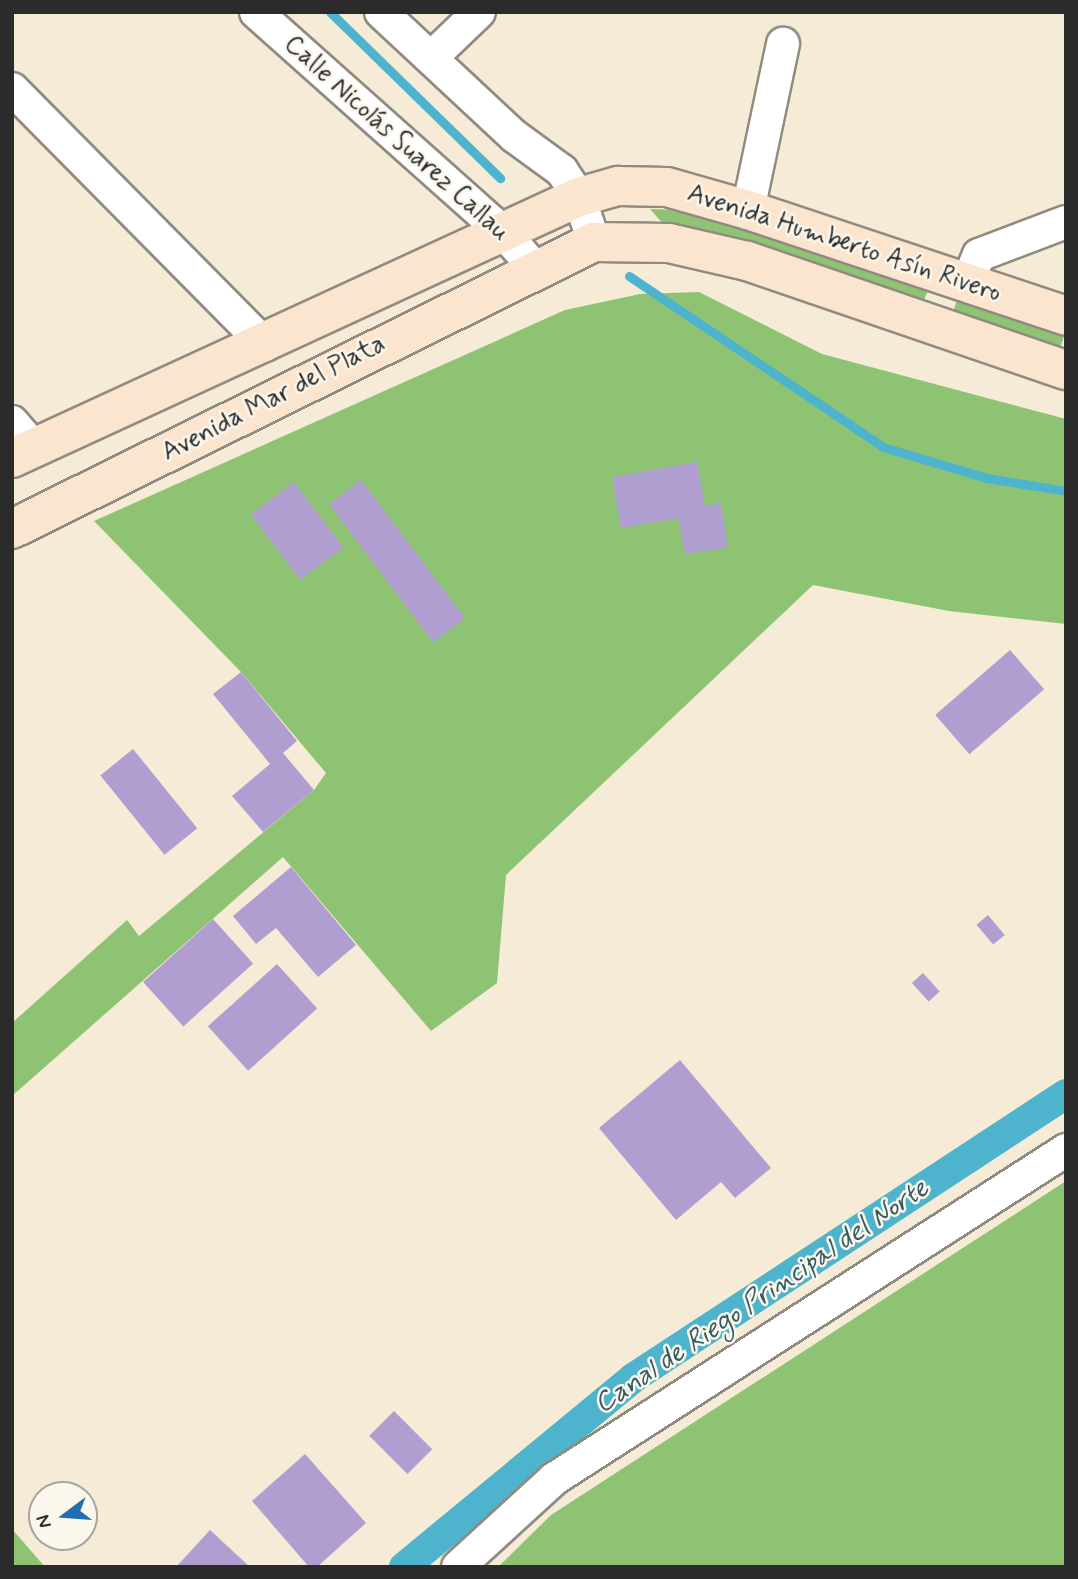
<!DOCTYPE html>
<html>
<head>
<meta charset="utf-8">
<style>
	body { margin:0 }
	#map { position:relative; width:1078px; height:1579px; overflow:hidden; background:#f6ebd6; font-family:Mynerve,sans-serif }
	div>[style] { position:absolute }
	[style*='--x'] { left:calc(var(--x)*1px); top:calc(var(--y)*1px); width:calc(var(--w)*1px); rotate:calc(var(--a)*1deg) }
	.green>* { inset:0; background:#8fc374; transform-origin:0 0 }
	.stream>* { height:9px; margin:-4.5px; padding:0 4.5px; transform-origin:4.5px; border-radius:4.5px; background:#4eb4cd }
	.canal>* { height:30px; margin:-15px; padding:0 15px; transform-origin:15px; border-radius:15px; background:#4eb4cd }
	.building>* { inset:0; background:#b19ed0; transform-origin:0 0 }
	.roads { filter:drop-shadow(2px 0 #908b80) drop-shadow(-2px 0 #908b80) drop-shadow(0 2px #908b80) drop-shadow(0 -2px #908b80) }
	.street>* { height:32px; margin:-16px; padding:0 16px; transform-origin:16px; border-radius:16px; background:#fff }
	.secondary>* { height:38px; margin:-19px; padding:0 19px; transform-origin:19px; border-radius:19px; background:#fce5cf }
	span { translate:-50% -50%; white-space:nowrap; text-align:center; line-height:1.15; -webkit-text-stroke:5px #fbf7ec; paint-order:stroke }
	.street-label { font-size:26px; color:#2b2b2b }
	.water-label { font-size:28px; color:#375b64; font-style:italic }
	.frame { position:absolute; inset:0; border:14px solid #2b2b2b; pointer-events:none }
	.north { position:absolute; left:28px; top:1481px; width:70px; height:70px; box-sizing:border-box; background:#fbf7ec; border:2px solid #a8a59f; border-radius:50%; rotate:254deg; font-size:19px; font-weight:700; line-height:28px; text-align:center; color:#2b2b2b }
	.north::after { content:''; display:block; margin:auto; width:24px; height:32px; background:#1f6fb2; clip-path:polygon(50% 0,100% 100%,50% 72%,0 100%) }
</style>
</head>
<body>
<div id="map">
	<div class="green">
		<div style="clip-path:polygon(650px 209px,681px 210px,928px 291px,921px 306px,663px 224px)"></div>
		<div style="clip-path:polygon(699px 292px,822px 354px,1066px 419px,1066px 624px,949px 611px,813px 585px,506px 875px,497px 983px,431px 1031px,283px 857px,12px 1096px,12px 1023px,127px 920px,139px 936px,314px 790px,326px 773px,241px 672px,94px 521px,565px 310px,640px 294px)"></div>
		<div style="left:958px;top:296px;width:113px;height:20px;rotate:17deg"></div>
		<div style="clip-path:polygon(1066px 1181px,1066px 1567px,498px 1567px,551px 1515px)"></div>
		<div style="clip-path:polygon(12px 1529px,45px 1567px,12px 1567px)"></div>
	</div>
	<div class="stream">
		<div style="--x:330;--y:12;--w:238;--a:44.3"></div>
		<div style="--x:629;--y:276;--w:306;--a:33.9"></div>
		<div style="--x:883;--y:447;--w:109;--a:16.6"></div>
		<div style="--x:987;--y:478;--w:80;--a:9.3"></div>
	</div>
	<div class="canal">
		<div style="--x:404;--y:1567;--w:297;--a:-39.5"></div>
		<div style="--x:633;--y:1378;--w:518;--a:-33.26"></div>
	</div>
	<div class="building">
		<div style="clip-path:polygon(697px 462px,705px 506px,721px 503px,728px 547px,685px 554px,678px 518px,621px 528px,612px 477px)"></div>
		<div style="left:361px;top:480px;width:173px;height:40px;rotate:53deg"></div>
		<div style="left:294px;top:482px;width:82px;height:54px;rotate:53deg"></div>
		<div style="left:1010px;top:650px;width:52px;height:99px;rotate:49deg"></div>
		<div style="clip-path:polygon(241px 672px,297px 741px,283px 753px,314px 790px,263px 832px,232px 796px,270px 764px,213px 694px)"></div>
		<div style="left:133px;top:749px;width:102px;height:42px;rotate:51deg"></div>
		<div style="clip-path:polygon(291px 867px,356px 945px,318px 977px,276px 928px,256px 944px,233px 916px)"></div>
		<div style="left:988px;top:915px;width:26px;height:15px;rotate:50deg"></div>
		<div style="left:213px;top:919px;width:60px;height:94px;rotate:48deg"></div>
		<div style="left:277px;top:964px;width:60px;height:93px;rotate:48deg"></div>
		<div style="left:923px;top:973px;width:25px;height:15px;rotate:48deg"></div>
		<div style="clip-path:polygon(680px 1060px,771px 1168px,735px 1198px,721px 1182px,676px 1220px,599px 1128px)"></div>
		<div style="left:394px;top:1411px;width:54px;height:35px;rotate:45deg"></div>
		<div style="clip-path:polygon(305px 1454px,366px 1523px,317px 1567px,309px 1567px,252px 1501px)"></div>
		<div style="clip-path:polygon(210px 1530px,250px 1567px,176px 1567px)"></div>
	</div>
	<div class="roads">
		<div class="street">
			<div style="--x:256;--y:12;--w:331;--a:41.7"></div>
			<div style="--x:503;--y:232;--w:48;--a:48.4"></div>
			<div style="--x:381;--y:12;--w:182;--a:43"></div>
			<div style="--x:514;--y:136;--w:59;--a:36.1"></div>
			<div style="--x:562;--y:171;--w:31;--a:57"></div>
			<div style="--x:579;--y:197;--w:47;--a:71.6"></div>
			<div style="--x:432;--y:57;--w:65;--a:-43.8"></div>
			<div style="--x:12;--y:89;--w:360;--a:45.3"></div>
			<div style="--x:748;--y:210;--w:170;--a:-78.1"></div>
			<div style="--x:967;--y:284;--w:31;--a:-68"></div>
			<div style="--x:979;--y:255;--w:93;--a:-20.8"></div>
			<div style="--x:12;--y:422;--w:35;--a:49"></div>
			<div style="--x:458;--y:1567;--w:130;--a:-42.5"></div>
			<div style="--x:554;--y:1479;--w:609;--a:-32.72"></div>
		</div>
		<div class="secondary">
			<div style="--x:12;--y:458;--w:624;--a:-24.72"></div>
			<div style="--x:579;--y:197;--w:41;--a:-15.8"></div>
			<div style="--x:618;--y:186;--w:49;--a:1.2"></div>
			<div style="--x:667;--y:187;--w:84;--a:15.9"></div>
			<div style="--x:748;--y:210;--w:335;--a:18.4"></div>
			<div style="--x:12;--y:529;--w:649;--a:-26.25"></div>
			<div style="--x:594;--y:242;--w:75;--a:0.8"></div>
			<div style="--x:669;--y:243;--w:80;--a:13"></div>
			<div style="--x:747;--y:261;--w:337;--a:18.9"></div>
		</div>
	</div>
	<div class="street-label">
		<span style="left:396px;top:139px;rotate:42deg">Calle Nicolás Suarez Callau</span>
		<span style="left:844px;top:244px;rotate:18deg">Avenida Humberto Asín Rivero</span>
		<span style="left:274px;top:399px;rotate:-27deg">Avenida Mar del Plata</span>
	</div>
	<div class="water-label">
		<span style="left:762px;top:1297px;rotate:-34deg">Canal de Riego Principal del Norte</span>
	</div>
	<div class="frame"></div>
	<div class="north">N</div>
</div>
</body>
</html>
